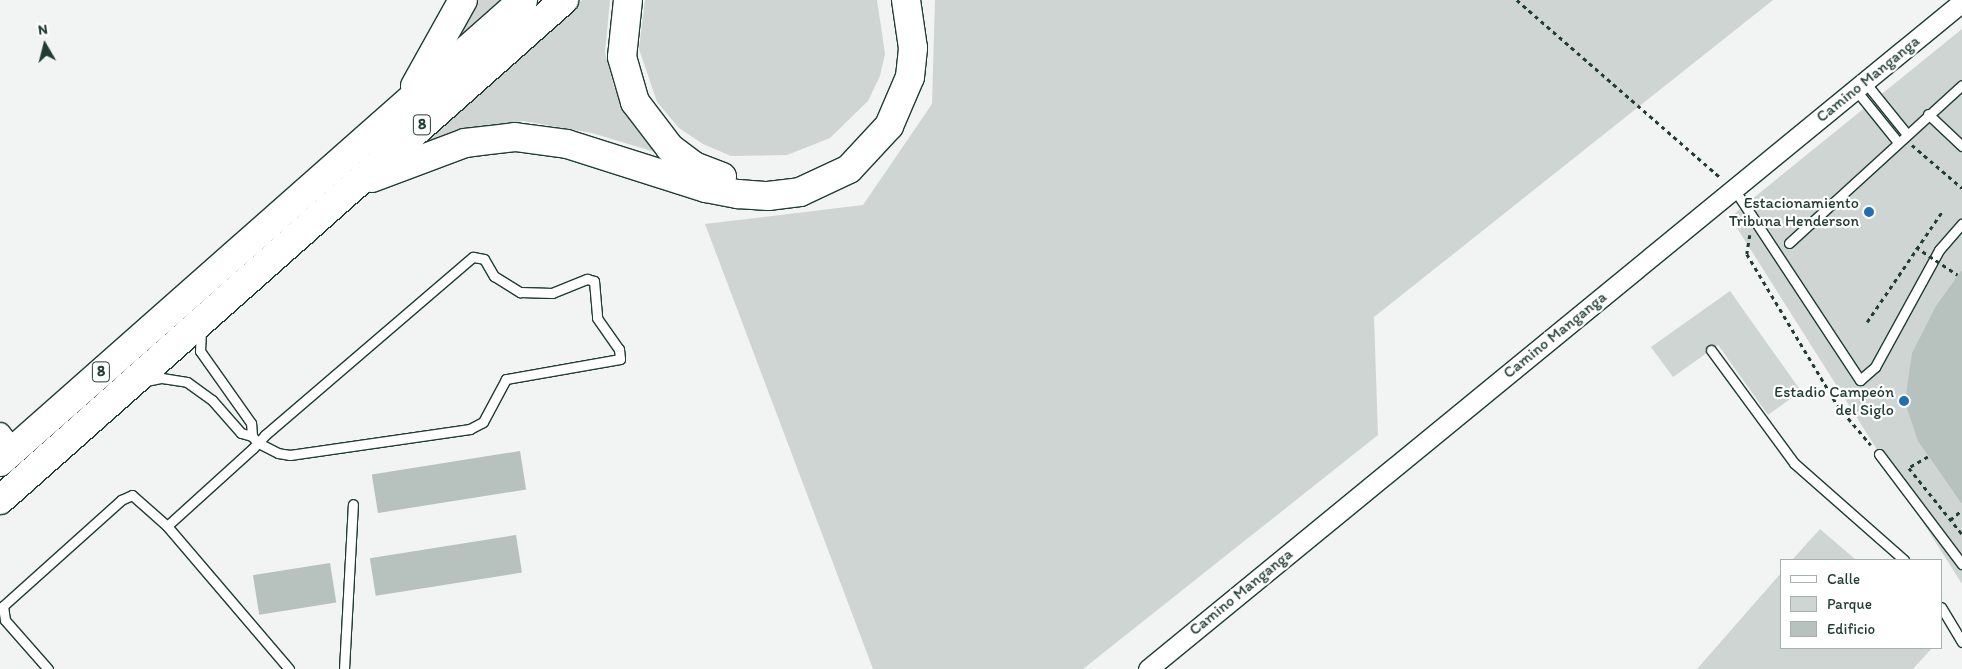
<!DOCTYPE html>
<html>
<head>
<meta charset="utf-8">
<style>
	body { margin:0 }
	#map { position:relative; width:1962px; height:669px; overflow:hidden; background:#f2f3f3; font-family:Itim,sans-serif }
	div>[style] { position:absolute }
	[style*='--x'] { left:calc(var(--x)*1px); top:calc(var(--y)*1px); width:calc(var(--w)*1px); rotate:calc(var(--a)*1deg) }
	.green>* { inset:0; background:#ced5d3 }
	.building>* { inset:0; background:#b7c1bd; transform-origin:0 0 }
	.path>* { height:2.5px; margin-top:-1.25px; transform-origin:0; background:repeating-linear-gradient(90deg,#1f3d34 0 4px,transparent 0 8px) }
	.roads { filter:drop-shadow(1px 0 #1f3d34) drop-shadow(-1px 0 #1f3d34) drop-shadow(0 1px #1f3d34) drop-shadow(0 -1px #1f3d34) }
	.service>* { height:9px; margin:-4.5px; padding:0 4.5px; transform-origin:4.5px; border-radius:4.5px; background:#fff }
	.minor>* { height:19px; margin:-9.5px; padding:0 9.5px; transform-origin:9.5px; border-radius:9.5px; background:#fff }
	.trunk>* { height:28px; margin:-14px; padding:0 14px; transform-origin:14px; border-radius:14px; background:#fff }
	.path-bridge>* { height:2.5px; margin-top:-1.25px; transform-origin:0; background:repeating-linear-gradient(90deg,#1f3d34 0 4px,transparent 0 8px) }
	.dots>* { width:14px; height:14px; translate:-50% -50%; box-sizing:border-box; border:2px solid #fff; border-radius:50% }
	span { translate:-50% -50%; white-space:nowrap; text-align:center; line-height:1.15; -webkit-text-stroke:4.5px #fff; paint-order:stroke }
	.shield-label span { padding:1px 4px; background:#fff; border:1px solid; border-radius:4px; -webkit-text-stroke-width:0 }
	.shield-label { font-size:15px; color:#1f3d34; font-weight:700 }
	.street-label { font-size:16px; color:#1f3d34 }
	.poi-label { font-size:16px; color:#1f3d34 }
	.right { translate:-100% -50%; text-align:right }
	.legend { position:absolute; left:1780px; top:559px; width:162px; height:90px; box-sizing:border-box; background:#fff; border:1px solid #a5b1ae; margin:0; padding:6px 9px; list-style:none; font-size:15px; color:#1f3d34 }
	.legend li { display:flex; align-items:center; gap:10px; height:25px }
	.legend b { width:25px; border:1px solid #a5b1ae }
	.north { position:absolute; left:20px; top:20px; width:50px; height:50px; -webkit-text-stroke:4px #fff; paint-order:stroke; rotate:352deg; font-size:14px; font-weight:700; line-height:20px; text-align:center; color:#1f3d34 }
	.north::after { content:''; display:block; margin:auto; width:18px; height:22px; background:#1f3d34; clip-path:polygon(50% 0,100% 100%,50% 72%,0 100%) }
</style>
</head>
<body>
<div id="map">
	<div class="green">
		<div style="clip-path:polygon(469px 0,502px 0,439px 57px)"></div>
		<div style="clip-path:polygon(582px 0,610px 0,605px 52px,614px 87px,636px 128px,658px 153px,592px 133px,523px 121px,479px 127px,431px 143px,430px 136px)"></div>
		<div style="clip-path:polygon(645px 0,877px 0,885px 54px,880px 76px,868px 101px,830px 138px,787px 155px,731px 156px,703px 144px,679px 128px,657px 102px,639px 49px)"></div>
		<div style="clip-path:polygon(935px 0,1773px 0,1374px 317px,1378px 435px,1083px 669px,873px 669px,705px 224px,863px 205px,932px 104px)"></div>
		<div style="clip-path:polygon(1962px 29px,1962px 584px,1730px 217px)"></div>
		<div style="clip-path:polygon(1730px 291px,1801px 391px,1768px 415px,1718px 345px,1673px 377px,1651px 347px)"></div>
		<div style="clip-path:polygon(1820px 529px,1856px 560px,1792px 560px)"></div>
		<div style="clip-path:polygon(1781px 573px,1781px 648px,1932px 648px,1913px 669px,1697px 669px)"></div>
	</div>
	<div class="building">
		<div style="clip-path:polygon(1962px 270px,1962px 504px,1918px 441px,1905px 402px,1912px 353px,1936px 306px)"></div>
		<div style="left:520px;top:451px;width:39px;height:150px;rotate:81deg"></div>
		<div style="left:516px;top:535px;width:38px;height:148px;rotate:81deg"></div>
		<div style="left:330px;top:563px;width:40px;height:78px;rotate:81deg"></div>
	</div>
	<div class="path">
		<div style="--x:1517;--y:0;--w:271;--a:41.1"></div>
		<div style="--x:1912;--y:145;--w:66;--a:40.7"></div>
		<div style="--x:1750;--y:235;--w:19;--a:99"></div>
		<div style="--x:1747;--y:254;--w:177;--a:59.1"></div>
		<div style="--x:1838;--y:406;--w:51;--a:49.8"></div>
		<div style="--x:1867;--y:322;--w:135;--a:-55.8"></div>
		<div style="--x:1928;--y:457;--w:22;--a:150"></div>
		<div style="--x:1909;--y:468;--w:85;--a:51.2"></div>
		<div style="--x:1950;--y:520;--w:16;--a:-40"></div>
	</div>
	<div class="roads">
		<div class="service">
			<div style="--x:1864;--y:81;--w:67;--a:51.1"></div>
			<div style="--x:1855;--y:89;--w:67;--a:51.1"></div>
			<div style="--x:1928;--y:114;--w:47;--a:43.3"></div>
			<div style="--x:1734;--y:189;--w:229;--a:56.6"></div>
			<div style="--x:1860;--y:380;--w:20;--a:-41"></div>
			<div style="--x:1875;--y:367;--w:133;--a:-61.3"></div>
			<div style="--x:1939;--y:250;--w:35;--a:-49"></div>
			<div style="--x:1789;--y:243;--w:234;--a:-42.4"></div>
			<div style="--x:1711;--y:350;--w:140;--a:53.7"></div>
			<div style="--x:1794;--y:463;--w:147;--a:41.4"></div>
			<div style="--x:146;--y:381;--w:16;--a:-11"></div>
			<div style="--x:162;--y:378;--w:25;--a:9"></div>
			<div style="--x:187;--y:382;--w:31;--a:36"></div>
			<div style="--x:212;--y:400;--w:44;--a:48.7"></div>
			<div style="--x:241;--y:433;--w:11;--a:15"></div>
			<div style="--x:1879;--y:454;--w:138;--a:53"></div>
			<div style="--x:167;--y:526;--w:116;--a:-42.2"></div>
			<div style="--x:253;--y:448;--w:7;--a:-45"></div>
			<div style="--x:258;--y:443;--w:11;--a:-49"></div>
			<div style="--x:265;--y:435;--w:274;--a:-40.6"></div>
			<div style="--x:473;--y:257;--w:11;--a:10"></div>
			<div style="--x:484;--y:259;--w:20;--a:60"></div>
			<div style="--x:494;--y:276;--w:31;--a:32"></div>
			<div style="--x:520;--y:292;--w:32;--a:2"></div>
			<div style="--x:552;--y:293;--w:38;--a:-22"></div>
			<div style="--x:587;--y:279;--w:7;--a:16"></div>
			<div style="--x:594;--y:281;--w:37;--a:85"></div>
			<div style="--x:597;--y:318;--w:38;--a:55"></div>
			<div style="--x:619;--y:349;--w:10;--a:84"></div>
			<div style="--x:620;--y:359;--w:116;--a:170"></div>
			<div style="--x:506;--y:379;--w:49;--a:118.1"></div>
			<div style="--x:483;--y:422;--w:15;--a:152"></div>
			<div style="--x:470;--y:429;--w:182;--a:171.8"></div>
			<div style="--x:290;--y:455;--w:12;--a:-171"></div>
			<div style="--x:278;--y:453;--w:22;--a:-153"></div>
			<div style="--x:258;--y:443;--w:9;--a:-131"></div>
			<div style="--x:252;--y:436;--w:13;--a:-94"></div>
			<div style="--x:251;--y:423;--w:88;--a:-125.3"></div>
			<div style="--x:200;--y:351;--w:21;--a:-87"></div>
			<div style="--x:1941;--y:607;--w:41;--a:59"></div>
			<div style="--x:48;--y:669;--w:65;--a:-131.3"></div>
			<div style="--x:5;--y:620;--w:14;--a:-98"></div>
			<div style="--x:3;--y:606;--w:159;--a:-41.9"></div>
			<div style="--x:121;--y:500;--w:12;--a:-24"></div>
			<div style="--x:132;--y:495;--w:47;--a:41.5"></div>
			<div style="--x:167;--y:526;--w:188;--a:49.5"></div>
			<div style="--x:344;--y:669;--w:165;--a:-86.9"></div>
		</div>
		<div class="minor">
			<div style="--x:0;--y:432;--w:23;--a:52"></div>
			<div style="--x:1148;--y:669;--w:1052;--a:-39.33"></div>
		</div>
		<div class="trunk">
			<div style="--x:628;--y:0;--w:57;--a:96"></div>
			<div style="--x:622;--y:57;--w:47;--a:73.9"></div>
			<div style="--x:635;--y:102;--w:58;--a:52.7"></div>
			<div style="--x:670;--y:148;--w:30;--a:37"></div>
			<div style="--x:694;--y:166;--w:30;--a:21"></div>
			<div style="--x:415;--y:86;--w:98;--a:-60.8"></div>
			<div style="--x:372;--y:178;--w:99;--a:-20.6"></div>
			<div style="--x:465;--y:143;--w:50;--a:-6.8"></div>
			<div style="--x:515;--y:137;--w:52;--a:7.7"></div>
			<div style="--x:567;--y:144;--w:146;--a:17.6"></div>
			<div style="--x:706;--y:188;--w:33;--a:11"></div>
			<div style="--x:738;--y:194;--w:30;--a:4"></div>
			<div style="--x:768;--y:196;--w:32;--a:-7"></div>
			<div style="--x:800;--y:192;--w:54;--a:-25.1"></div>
			<div style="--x:849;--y:169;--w:59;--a:-47.1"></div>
			<div style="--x:889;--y:126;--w:53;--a:-66.8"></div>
			<div style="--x:910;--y:77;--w:29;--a:-84"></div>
			<div style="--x:913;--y:48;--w:49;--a:-98.3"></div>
			<div style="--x:0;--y:462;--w:698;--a:-41.46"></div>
			<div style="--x:0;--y:500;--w:754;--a:-41.56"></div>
		</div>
	</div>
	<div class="path-bridge">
		<div style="--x:1916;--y:247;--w:50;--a:33.7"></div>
	</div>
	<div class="dots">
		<div style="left:1869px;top:212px;background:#1f6fb2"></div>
		<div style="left:1904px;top:401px;background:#1f6fb2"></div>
	</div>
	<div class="shield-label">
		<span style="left:422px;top:125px">8</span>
		<span style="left:101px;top:372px">8</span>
	</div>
	<div class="street-label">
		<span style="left:1868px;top:79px;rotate:-39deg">Camino Manganga</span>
		<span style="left:1555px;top:335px;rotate:-39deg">Camino Manganga</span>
		<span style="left:1241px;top:592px;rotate:-39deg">Camino Manganga</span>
	</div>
	<div class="poi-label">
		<span class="right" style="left:1859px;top:212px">Estacionamiento<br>Tribuna Henderson</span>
		<span class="right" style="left:1894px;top:401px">Estadio Campeón<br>del Siglo</span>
	</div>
	<ul class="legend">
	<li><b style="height:6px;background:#fff"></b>Calle</li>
	<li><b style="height:14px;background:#ced5d3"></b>Parque</li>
	<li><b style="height:14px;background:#b7c1bd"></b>Edificio</li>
	</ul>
	<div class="north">N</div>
</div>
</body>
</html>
